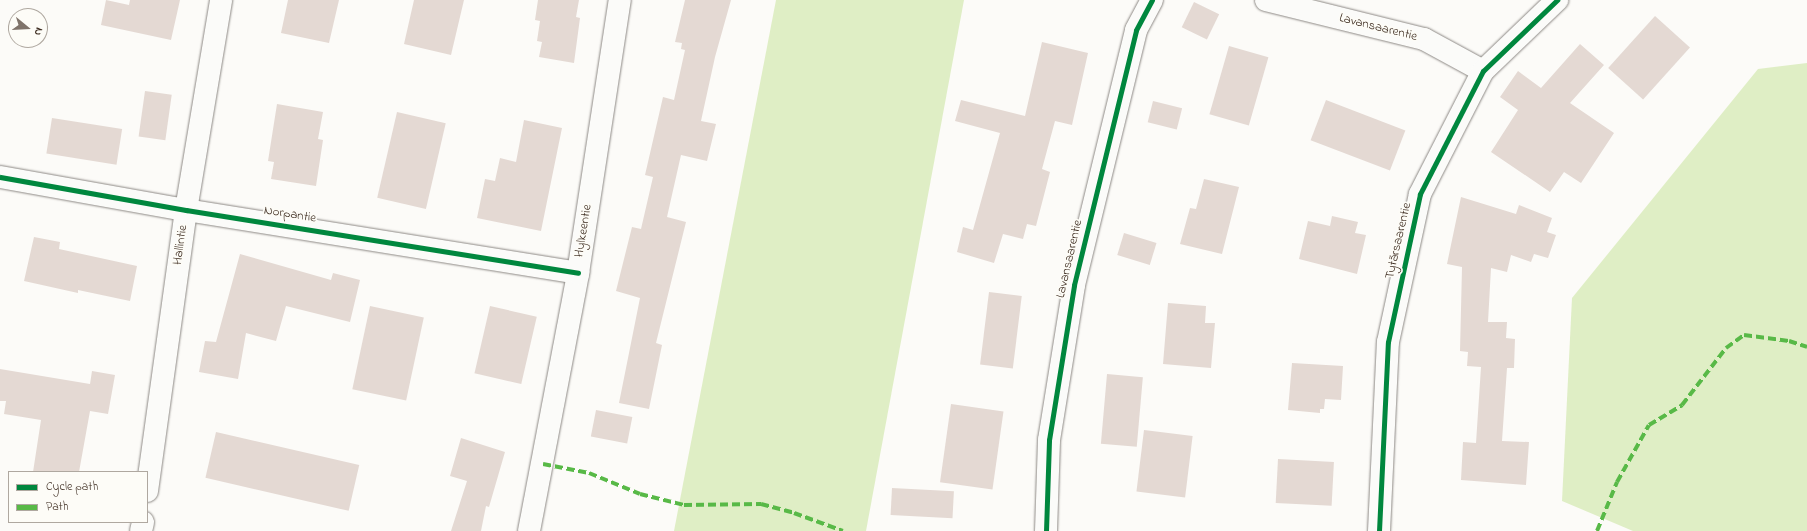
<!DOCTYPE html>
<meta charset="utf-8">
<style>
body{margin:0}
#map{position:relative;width:1807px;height:531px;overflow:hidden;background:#fcfbf8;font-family:"Indie Flower",sans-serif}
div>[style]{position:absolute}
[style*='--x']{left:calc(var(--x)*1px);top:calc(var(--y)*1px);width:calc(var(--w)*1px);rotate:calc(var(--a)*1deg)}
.green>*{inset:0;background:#dfeec5}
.building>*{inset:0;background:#e4d9d3;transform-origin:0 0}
.roads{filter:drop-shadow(0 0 1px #8d8985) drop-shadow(0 0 1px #8d8985)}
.minor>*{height:22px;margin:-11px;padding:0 11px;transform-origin:11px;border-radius:11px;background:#fbfbf9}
.quiet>*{height:4px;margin-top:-2px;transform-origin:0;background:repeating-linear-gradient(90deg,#58b947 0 8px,transparent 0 12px)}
.cycleway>*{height:5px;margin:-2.5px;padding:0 2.5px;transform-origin:2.5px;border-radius:2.5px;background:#00873e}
span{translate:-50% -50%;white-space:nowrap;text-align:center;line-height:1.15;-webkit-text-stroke:3.5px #fdfcf7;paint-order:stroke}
.street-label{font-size:13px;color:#3b2a1e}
.legend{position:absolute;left:8px;top:471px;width:140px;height:52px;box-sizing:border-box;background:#fdfcf7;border:1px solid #afa8a0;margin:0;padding:5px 7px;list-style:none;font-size:12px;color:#3b2a1e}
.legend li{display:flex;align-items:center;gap:8px;height:20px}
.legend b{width:20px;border:1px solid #afa8a0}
.north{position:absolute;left:8px;top:8px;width:40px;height:40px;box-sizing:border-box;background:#fdfcf7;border:1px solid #afa8a0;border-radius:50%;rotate:108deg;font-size:11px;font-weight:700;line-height:16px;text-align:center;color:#3b2a1e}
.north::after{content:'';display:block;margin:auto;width:14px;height:18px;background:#7f736a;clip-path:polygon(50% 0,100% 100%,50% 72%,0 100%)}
</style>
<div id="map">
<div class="green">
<i style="clip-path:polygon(776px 0,964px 0,866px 531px,674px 531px)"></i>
<i style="clip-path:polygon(1807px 63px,1807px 531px,1633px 531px,1562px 501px,1572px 298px,1758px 69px)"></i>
</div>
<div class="building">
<i style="clip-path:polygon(106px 0,129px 5px,130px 0,180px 0,171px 40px,101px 25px)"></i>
<i style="clip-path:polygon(288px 0,339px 0,329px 43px,281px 33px)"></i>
<i style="clip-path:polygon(414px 0,464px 0,451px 55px,404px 44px)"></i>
<i style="clip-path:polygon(538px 0,579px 0,576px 17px,580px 18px,574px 63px,539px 57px,542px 42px,537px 41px,540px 21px,535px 20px)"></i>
<i style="clip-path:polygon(685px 0,731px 0,715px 57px,701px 121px,716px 124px,707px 161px,681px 155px,667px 217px,686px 222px,656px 343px,662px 345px,649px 409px,619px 403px,640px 298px,616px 291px,632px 227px,641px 229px,653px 177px,645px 175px,663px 97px,674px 100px,685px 50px,681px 49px,682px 43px,675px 42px)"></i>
<i style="left:1194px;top:2px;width:28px;height:28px;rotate:26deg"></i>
<i style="left:1655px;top:16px;width:47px;height:70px;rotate:42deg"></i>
<i style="clip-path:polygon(1042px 42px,1088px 53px,1072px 125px,1055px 121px,1042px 169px,1050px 172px,1036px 226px,1027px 224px,1023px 239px,1003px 234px,994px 263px,957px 252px,963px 227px,973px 230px,1000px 133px,955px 121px,961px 100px,1025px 116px)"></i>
<i style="clip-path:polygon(1580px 44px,1604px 65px,1570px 103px,1614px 133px,1581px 183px,1564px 172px,1550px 192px,1491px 152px,1518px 110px,1500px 97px,1518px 71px,1541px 88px)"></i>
<i style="left:1229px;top:46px;width:41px;height:71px;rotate:16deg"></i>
<i style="left:145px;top:91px;width:27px;height:46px;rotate:8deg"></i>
<i style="left:1326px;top:100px;width:85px;height:43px;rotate:21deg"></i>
<i style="left:1153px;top:101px;width:30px;height:22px;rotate:14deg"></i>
<i style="clip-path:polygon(277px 104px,323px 112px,318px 139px,323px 140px,316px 186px,271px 179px,274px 162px,268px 161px)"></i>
<i style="left:397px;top:112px;width:50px;height:88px;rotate:13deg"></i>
<i style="left:52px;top:118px;width:71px;height:36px;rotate:9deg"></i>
<i style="clip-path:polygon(524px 120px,562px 128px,541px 231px,477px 218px,485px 179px,495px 181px,500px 158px,516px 162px)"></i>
<i style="clip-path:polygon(1204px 179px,1239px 187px,1222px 254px,1180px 244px,1190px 208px,1196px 209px)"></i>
<i style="clip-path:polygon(1461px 197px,1516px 214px,1519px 205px,1552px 218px,1547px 232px,1556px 235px,1548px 258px,1534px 254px,1531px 262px,1511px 255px,1507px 272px,1491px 268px,1488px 322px,1507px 322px,1506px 338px,1515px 339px,1514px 368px,1507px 368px,1502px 441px,1529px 442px,1526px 485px,1461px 480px,1463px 442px,1476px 443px,1481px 367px,1467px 366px,1468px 352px,1460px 351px,1462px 267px,1447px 264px)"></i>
<i style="clip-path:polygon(1332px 216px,1358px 222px,1355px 233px,1366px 235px,1357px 274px,1299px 259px,1308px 221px,1330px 226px)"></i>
<i style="left:1124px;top:233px;width:34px;height:23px;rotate:17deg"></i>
<i style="clip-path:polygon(34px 237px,60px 242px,59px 249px,137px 266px,130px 301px,78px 290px,78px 293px,24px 281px)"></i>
<i style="clip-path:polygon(240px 254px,331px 280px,333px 273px,360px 280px,350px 322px,286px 306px,276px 341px,246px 333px,238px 379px,199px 372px,205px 341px,216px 342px)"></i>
<i style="left:989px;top:292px;width:33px;height:73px;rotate:7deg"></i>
<i style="clip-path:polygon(1168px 303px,1206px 306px,1205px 323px,1215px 323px,1211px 368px,1163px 364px)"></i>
<i style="left:370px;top:306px;width:55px;height:85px;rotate:12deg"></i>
<i style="left:490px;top:306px;width:48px;height:69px;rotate:13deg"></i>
<i style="clip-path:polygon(1292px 363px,1343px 366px,1341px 400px,1325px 399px,1324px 409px,1320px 409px,1320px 413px,1288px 410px)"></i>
<i style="clip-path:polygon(0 369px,90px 384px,92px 371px,115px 375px,108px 414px,90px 411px,79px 472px,33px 472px,41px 420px,4px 414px,6px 401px,0 401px)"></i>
<i style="left:1107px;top:374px;width:36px;height:70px;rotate:5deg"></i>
<i style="left:951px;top:404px;width:53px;height:79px;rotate:8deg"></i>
<i style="left:596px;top:410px;width:37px;height:27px;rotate:11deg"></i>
<i style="left:1144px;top:430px;width:49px;height:62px;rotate:7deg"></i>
<i style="left:216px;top:432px;width:147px;height:47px;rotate:13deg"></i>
<i style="clip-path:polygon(461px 438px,505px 452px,489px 507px,486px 506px,481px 531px,451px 531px,467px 481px,450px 476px)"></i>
<i style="left:1278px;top:459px;width:56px;height:44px;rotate:3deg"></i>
<i style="left:892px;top:488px;width:62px;height:27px;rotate:3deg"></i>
</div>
<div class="roads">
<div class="minor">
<i style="--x:1266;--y:0;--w:163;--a:13.9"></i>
<i style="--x:1424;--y:39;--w:67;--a:28.5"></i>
<i style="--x:0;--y:177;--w:189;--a:10.1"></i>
<i style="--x:186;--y:210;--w:397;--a:9.1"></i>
<i style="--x:147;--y:491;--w:284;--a:-82.1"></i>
<i style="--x:186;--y:210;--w:213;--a:-80.5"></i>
<i style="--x:141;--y:531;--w:9;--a:-77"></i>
<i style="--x:529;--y:531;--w:263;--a:-79.2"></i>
<i style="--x:578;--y:273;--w:276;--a:-81.3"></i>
<i style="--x:1046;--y:531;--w:91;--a:-88.1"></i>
<i style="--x:1049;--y:440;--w:157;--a:-80.8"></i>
<i style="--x:1074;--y:285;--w:262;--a:-76.3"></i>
<i style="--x:1136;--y:30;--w:34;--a:-62"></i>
<i style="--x:1379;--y:531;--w:189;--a:-87.3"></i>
<i style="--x:1388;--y:342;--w:151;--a:-77.8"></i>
<i style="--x:1420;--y:194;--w:138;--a:-62.9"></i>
<i style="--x:1483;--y:71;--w:103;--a:-43.8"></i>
</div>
</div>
<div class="quiet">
<i style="--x:543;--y:464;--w:47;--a:11.1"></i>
<i style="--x:589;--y:473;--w:55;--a:22.4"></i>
<i style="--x:640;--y:494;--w:45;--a:14"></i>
<i style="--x:684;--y:505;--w:77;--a:-0.7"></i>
<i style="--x:761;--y:504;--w:34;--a:15"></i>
<i style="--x:794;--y:513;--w:52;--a:20.2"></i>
<i style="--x:1597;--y:531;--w:53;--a:-67.8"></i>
<i style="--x:1617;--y:482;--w:65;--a:-60.7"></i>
<i style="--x:1649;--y:425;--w:39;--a:-31"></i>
<i style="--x:1682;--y:405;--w:72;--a:-52.3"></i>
<i style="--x:1726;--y:348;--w:22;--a:-36"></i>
<i style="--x:1744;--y:335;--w:45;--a:7.6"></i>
<i style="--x:1789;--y:341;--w:19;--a:18"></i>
</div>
<div class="cycleway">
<i style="--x:0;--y:177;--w:189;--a:10.1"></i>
<i style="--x:186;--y:210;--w:397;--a:9.1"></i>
<i style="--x:1046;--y:531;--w:91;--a:-88.1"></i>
<i style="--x:1049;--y:440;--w:157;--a:-80.8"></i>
<i style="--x:1074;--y:285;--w:262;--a:-76.3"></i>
<i style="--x:1136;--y:30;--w:34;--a:-62"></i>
<i style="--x:1379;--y:531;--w:189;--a:-87.3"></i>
<i style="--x:1388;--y:342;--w:151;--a:-77.8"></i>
<i style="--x:1420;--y:194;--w:138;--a:-62.9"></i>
<i style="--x:1483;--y:71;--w:103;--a:-43.8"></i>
</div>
<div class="street-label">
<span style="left:1378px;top:28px;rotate:14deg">Lavansaarentie</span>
<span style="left:290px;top:215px;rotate:9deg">Norpantie</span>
<span style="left:584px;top:231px;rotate:-81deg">Hylkeentie</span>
<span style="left:1399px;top:241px;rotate:-77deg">Tytärsaarentie</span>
<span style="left:181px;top:245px;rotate:-82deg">Hallintie</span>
<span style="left:1070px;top:259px;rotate:-77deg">Lavansaarentie</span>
</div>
<ul class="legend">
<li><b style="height:5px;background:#00873e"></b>Cycle path</li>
<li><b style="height:5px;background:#58b947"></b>Path</li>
</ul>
<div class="north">N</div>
</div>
